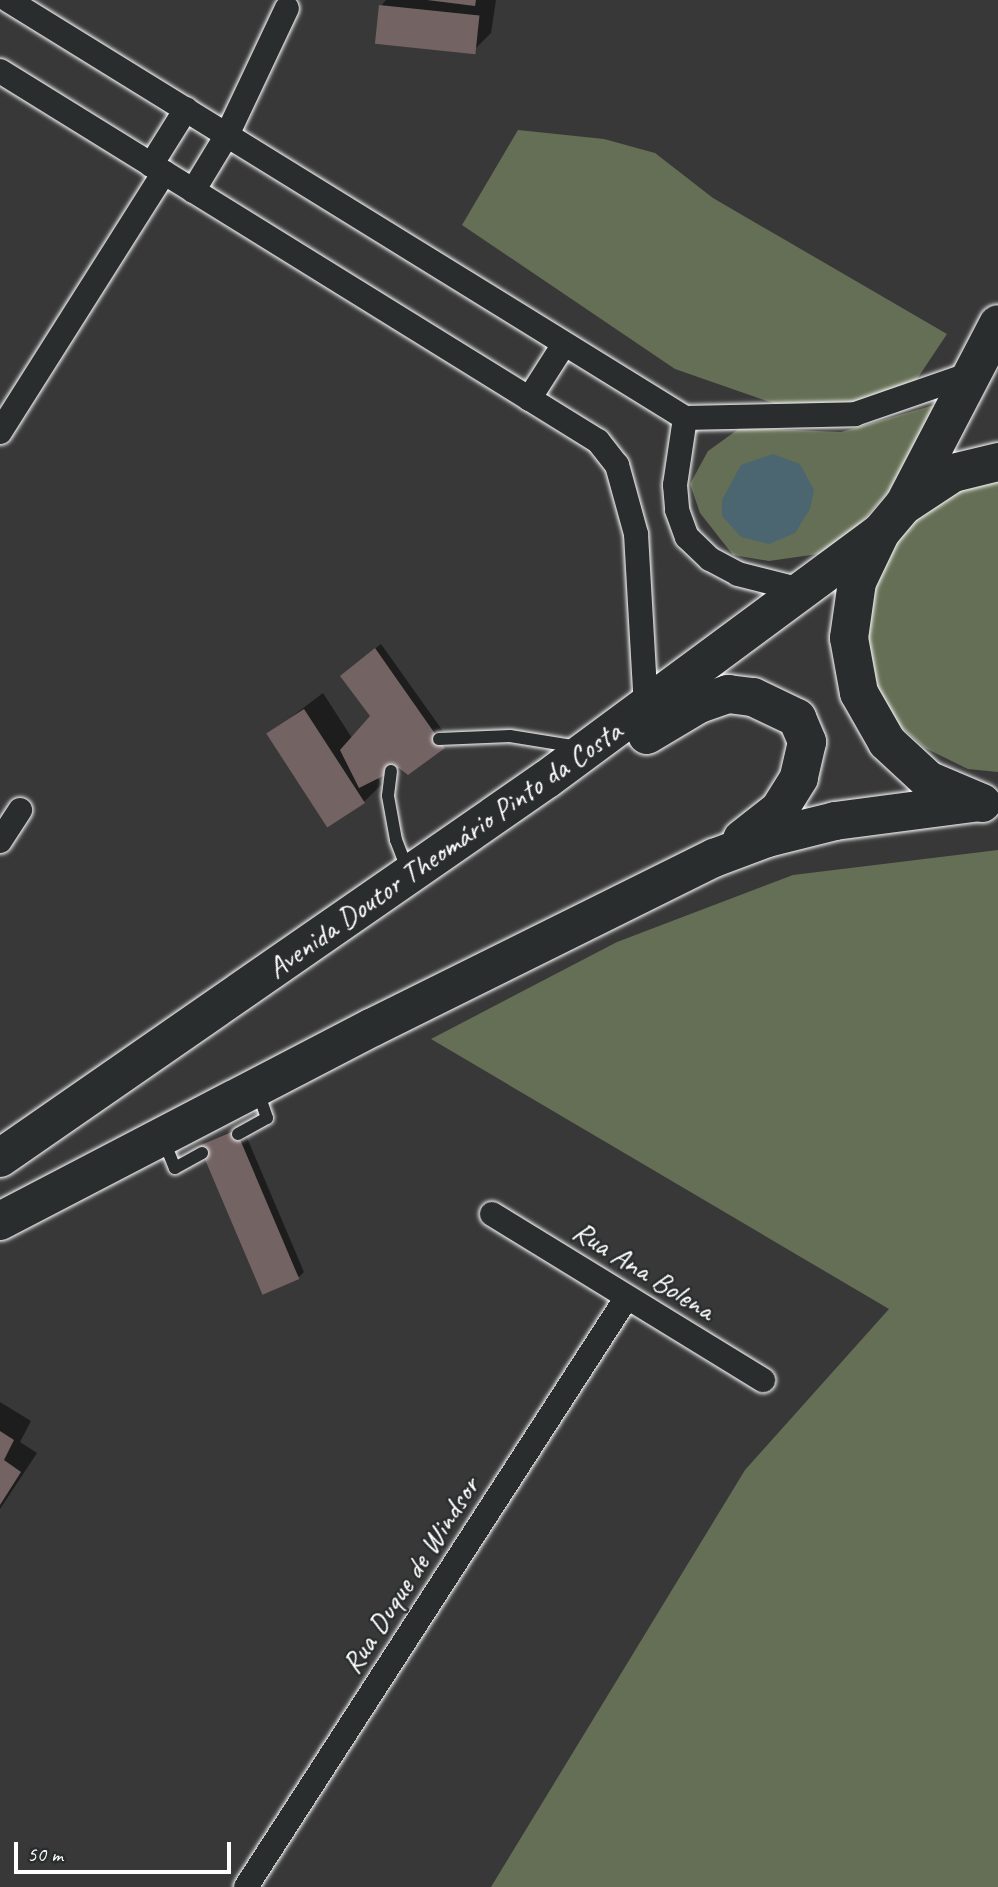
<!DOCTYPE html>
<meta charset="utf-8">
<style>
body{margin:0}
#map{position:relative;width:998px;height:1887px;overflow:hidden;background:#393839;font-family:Caveat,sans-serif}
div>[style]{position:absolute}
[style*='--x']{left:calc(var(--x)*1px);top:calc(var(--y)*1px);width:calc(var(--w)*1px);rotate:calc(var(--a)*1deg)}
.green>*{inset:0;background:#656f55}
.water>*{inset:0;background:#4b6670}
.shadow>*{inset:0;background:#0007}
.building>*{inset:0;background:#736463;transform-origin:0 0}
.roads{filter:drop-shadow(0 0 2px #fff) drop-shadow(0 0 2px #fff)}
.service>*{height:12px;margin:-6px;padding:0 6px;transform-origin:6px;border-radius:6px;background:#2a2d2e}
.minor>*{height:24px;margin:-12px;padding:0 12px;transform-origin:12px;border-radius:12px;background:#2a2d2e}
.primary>*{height:38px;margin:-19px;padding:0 19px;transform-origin:19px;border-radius:19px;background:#2a2d2e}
span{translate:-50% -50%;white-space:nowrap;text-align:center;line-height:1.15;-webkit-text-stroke:5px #2a2d2e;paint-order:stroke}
.street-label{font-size:30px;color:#fff}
.scale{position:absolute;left:14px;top:1842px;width:217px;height:32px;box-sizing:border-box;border:4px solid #fff;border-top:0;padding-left:9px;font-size:21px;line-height:24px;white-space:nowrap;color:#fff;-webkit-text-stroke:5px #2a2d2e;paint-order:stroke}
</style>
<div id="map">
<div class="green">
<i style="clip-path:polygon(518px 130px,604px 139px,655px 153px,713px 198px,947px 334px,911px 388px,851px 409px,787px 408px,675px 369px,462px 225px)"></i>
<i style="clip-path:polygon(941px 403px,891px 489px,858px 526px,825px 553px,769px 561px,733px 555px,700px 513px,690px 484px,708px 451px,740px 428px,841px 432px)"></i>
<i style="clip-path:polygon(998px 473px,998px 772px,968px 769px,925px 748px,890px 717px,868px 675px,864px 581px,925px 497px)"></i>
<i style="clip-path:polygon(998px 850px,998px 1887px,491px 1887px,745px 1470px,889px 1309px,431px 1039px,617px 942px,793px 875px)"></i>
</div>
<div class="water">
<i style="clip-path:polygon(773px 454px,800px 464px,814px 490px,810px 509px,795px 533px,769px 544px,741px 537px,722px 516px,722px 500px,741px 465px)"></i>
</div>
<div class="shadow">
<i style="clip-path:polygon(386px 0,496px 0,491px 33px,473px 51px,381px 6px)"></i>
<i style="clip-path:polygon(381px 644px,450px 741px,408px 773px,399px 766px,377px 777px,382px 784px,364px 802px,328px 825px,269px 734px,323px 693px,352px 738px,373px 716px,348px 670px)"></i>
<i style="clip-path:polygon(242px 1126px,304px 1272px,299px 1277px,201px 1146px)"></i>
<i style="clip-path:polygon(0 1402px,31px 1421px,20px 1442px,37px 1453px,0 1509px)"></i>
</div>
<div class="building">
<i style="clip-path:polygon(427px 0,476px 0,475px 6px)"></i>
<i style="left:379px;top:5px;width:101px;height:39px;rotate:6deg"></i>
<i style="clip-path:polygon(375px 648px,445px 748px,408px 775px,399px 768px,359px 788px,340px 750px,370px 716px,340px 676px)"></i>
<i style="left:304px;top:709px;width:112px;height:45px;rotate:57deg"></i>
<i style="left:236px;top:1130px;width:162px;height:40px;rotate:67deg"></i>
<i style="clip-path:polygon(0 1431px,14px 1440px,4px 1460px,21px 1472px,0 1505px)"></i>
</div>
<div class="roads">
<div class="service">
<i style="--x:439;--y:739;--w:71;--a:-2.4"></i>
<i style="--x:510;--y:736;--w:69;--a:9.2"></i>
<i style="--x:391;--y:771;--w:25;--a:97"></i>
<i style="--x:388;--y:796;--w:45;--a:79.7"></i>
<i style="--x:396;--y:840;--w:31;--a:69"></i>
<i style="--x:238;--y:1134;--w:33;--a:-29"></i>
<i style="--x:267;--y:1118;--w:28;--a:-109"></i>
<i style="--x:164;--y:1141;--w:29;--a:68"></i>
<i style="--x:175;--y:1168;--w:31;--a:-29"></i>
</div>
<div class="minor">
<i style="--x:8;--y:0;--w:796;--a:31.69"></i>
<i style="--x:685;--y:418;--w:170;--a:-1.3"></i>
<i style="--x:855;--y:414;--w:128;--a:-19.1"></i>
<i style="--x:0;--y:71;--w:703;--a:31.75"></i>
<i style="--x:598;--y:441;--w:31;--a:52"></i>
<i style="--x:617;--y:465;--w:72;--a:74.6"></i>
<i style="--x:636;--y:534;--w:174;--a:86.7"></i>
<i style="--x:151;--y:165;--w:66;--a:-58"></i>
<i style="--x:193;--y:191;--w:66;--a:-58.7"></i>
<i style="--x:227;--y:135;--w:140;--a:-64.7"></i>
<i style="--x:529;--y:399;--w:65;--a:-57.5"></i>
<i style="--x:685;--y:418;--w:68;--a:98.5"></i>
<i style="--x:675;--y:485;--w:25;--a:85"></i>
<i style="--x:677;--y:510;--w:29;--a:70"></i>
<i style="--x:687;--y:537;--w:32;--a:44"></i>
<i style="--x:710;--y:559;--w:32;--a:28"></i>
<i style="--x:738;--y:574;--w:69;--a:14.2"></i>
<i style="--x:0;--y:432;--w:307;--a:-57.7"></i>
<i style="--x:0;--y:841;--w:37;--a:-57"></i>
<i style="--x:492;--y:1214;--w:318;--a:31.5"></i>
<i style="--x:246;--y:1887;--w:702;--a:-57.15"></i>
</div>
<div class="primary">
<i style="--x:907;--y:499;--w:197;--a:-62.5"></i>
<i style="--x:647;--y:735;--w:61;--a:-30.8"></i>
<i style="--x:699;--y:704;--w:31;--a:-19"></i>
<i style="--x:728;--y:694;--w:25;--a:7"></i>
<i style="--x:753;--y:697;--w:49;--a:25.5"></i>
<i style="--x:797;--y:718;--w:26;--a:67"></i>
<i style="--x:807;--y:742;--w:37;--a:103"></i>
<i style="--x:799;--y:778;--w:38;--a:122"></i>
<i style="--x:779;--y:810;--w:47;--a:141.9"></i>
<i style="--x:982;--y:803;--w:59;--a:-156.9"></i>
<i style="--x:928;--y:780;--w:56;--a:-137.2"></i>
<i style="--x:887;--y:742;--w:56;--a:-119.7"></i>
<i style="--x:859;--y:693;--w:56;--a:-100.3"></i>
<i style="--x:849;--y:638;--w:57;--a:-81.9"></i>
<i style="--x:857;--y:582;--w:55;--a:-64.4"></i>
<i style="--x:881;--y:532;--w:34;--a:-50"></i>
<i style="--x:903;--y:506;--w:60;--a:-33.4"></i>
<i style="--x:953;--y:473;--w:46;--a:-13.7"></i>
<i style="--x:0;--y:1158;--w:665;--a:-34.72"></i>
<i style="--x:547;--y:779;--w:415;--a:-36.5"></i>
<i style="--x:0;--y:1221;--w:420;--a:-27.5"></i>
<i style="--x:373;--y:1027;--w:381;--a:-26.4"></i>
<i style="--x:714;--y:858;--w:57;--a:-20.7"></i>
<i style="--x:767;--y:838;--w:70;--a:-14"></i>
<i style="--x:835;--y:821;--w:145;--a:-7.5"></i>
</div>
</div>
<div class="street-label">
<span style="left:444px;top:849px;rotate:-35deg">Avenida Doutor Theomário Pinto da Costa</span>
<span style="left:644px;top:1270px;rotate:32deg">Rua Ana Bolena</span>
<span style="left:410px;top:1575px;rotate:-57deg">Rua Duque de Windsor</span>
</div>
<div class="scale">50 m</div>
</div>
